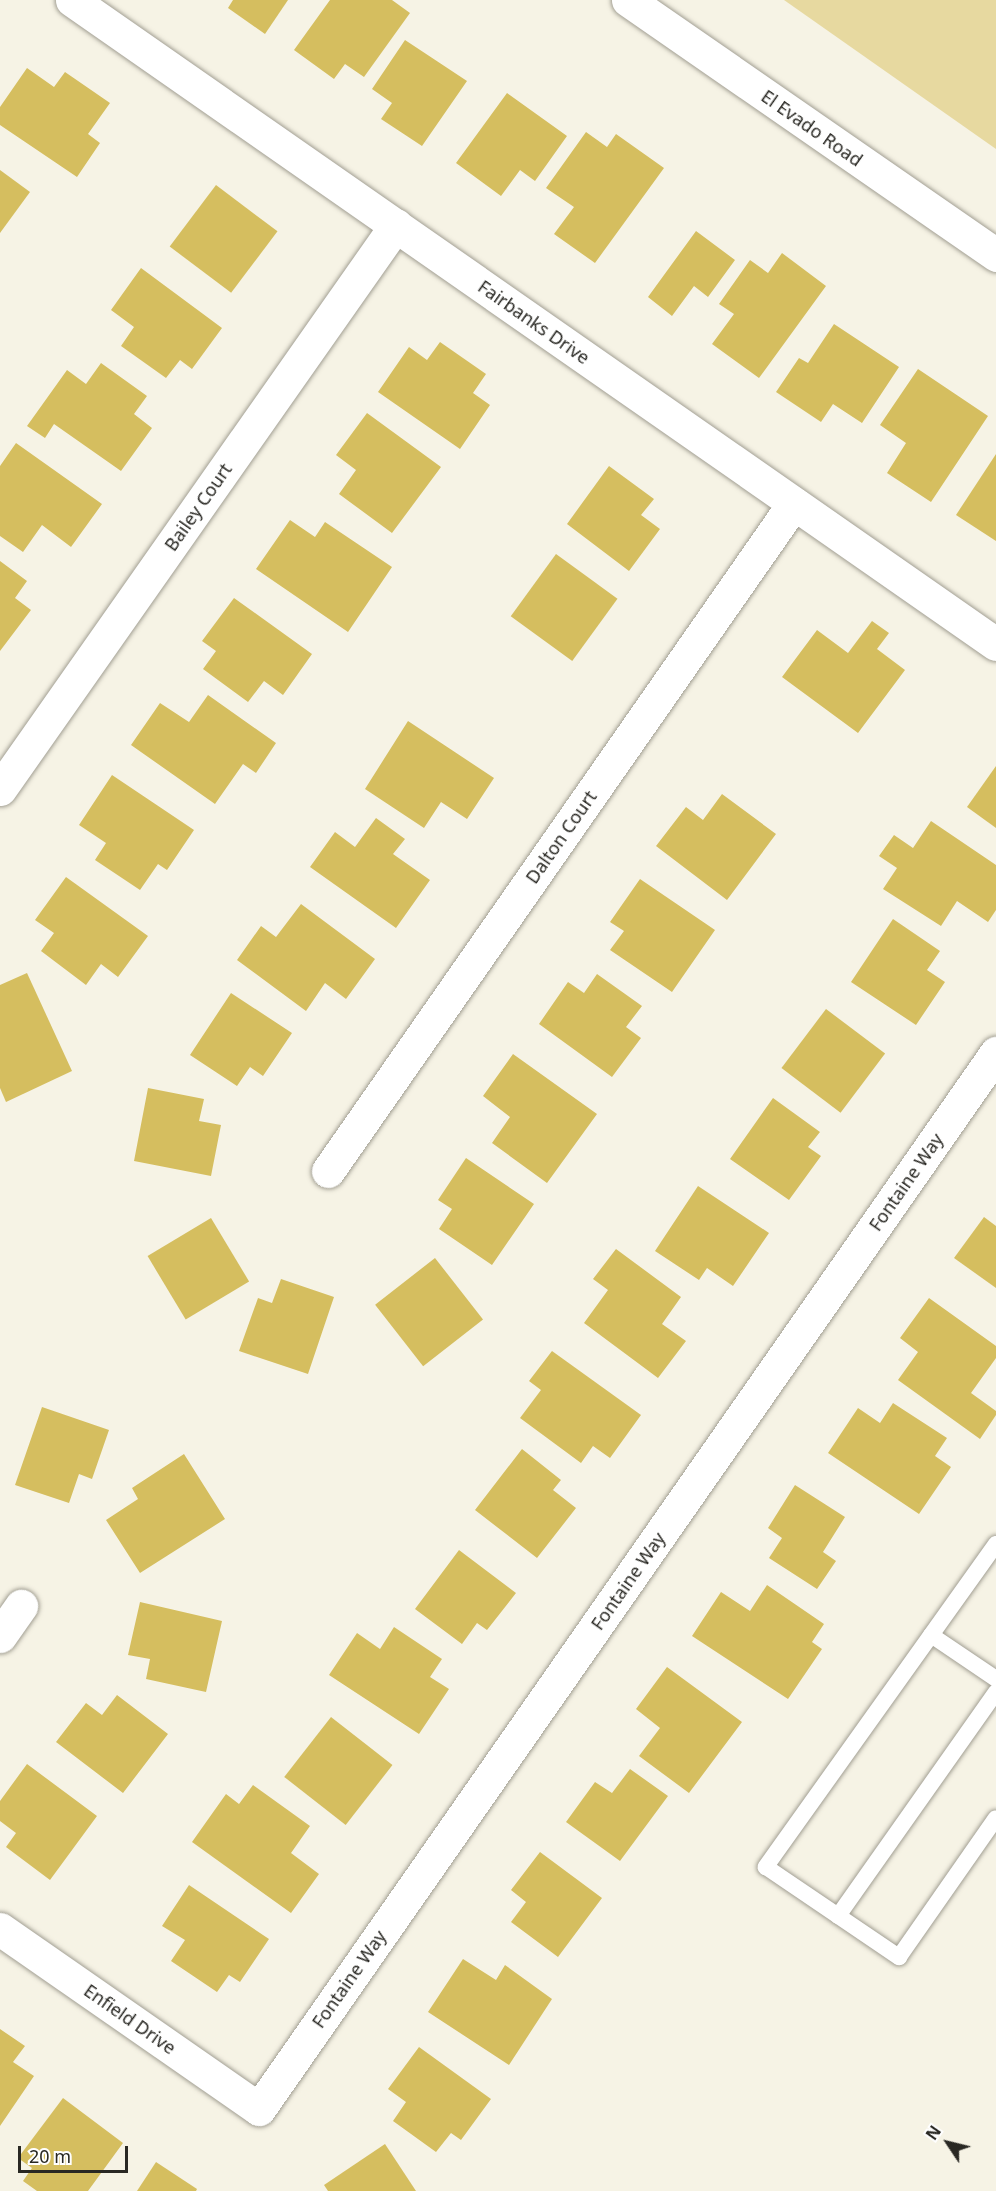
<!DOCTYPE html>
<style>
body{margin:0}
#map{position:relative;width:996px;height:2191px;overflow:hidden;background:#f6f3e5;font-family:"Noto Sans",sans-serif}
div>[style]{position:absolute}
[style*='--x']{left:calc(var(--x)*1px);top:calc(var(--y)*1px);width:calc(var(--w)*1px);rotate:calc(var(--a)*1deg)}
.green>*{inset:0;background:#e7d9a0}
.building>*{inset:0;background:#d5be5f;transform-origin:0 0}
.roads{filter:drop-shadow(0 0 2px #a29f93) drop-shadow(0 0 2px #a29f93)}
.service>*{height:16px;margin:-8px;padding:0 8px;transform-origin:8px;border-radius:8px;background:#fff}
.minor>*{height:33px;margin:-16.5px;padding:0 16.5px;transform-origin:16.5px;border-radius:16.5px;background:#fff}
.tertiary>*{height:33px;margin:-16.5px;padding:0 16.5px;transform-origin:16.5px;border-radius:16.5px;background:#fff}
span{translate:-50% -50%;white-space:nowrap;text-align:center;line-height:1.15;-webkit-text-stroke:5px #fff;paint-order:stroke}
.street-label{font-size:18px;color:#292823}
.north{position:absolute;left:918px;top:2113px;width:60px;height:60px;-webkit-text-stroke:4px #fff;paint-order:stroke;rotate:305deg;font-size:16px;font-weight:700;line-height:24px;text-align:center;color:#292823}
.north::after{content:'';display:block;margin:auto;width:21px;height:27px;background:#292823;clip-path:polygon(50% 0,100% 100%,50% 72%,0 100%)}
.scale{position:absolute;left:18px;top:2146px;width:110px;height:27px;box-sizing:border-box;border:3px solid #292823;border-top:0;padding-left:8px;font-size:18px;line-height:21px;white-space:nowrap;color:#292823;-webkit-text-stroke:4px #fff;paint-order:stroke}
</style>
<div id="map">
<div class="green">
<i style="clip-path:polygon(784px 0,996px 0,996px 149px)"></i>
</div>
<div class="building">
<i style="clip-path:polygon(233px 0,288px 0,265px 34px,228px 8px)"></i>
<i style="clip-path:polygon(330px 0,392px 0,410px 13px,364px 77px,345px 64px,334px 79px,294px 50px)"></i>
<i style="clip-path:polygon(405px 40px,467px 81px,422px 146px,381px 119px,392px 103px,372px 89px)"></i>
<i style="clip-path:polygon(27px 68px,54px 87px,65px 72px,110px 103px,88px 134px,100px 143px,77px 177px,0 125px,0 107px)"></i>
<i style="clip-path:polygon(507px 93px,567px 136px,535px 181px,520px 170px,501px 196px,456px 163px)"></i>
<i style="clip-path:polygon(586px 132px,607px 147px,616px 134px,664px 168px,595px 263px,554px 234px,574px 207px,546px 188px)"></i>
<i style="clip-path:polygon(0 170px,30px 192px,0 233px)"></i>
<i style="left:216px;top:185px;width:77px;height:77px;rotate:37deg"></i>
<i style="clip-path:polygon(696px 231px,735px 260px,708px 297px,694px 286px,672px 316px,648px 297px)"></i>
<i style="clip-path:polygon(782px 253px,826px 286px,759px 378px,712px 344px,734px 314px,719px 304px,750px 260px,768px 273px)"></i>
<i style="clip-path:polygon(141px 268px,222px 328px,192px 369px,180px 360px,166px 378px,121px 346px,134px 327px,111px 310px)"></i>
<i style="clip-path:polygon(834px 324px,899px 367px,862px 423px,833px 404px,821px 422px,776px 392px,799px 358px,808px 363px)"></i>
<i style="clip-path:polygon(440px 342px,486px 374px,473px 393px,490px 405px,460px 449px,378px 392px,409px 347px,427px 360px)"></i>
<i style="clip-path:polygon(101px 363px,147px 396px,134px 414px,152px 428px,121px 471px,54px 424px,45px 438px,27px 426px,67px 370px,86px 384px)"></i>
<i style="clip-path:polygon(918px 369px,988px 416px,931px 502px,887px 473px,906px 443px,880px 425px)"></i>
<i style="clip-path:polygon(367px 413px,441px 467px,392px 533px,339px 494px,356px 470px,336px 455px)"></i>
<i style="clip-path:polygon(16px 443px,102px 504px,71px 547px,42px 525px,23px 552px,0 536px,0 466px)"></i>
<i style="clip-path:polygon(996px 454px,996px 541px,956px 515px)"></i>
<i style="clip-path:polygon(609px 466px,654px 499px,641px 515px,660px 529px,629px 571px,567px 524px)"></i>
<i style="clip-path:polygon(290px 520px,315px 537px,325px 522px,392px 567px,348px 632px,256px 569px)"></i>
<i style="left:556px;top:554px;width:76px;height:77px;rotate:36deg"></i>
<i style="clip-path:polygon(0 561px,27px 581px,15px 598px,31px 610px,0 651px)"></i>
<i style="clip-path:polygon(234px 598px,312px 654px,283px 695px,264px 681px,248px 702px,203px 669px,216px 651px,202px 641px)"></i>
<i style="clip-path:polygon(872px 621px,889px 633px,877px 649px,905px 670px,858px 733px,782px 677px,817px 630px,848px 653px)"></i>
<i style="clip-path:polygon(208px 695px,276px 743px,256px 773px,243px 764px,215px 804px,131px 745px,160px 703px,189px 722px)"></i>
<i style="clip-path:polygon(408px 721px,494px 778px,467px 819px,441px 802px,424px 828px,365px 789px)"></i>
<i style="clip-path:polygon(996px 766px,996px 828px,967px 807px)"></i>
<i style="clip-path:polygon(112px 775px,194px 830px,167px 870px,158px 864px,140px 890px,95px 860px,106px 843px,79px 825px)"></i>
<i style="clip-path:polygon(722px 794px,776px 834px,727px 900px,656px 846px,686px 807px,703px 820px)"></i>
<i style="clip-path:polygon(376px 818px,405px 839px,393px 854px,430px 880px,396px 928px,310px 867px,335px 832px,355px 847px)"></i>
<i style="clip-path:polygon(931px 821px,996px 865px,996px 910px,988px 922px,957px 901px,941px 926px,883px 889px,897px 868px,879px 856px,894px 835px,913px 848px)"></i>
<i style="clip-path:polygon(66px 877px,148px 936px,118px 977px,101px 964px,86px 985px,41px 951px,54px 933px,35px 920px)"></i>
<i style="clip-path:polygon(640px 879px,715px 930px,672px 992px,610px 950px,624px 931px,610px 922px)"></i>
<i style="clip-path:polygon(301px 904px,375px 959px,346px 999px,325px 983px,306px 1011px,237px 960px,261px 926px,276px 937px)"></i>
<i style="clip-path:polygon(893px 919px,940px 951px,927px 970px,945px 982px,916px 1025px,851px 982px)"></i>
<i style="clip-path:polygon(27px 973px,72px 1071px,6px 1102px,0 1088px,0 985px)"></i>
<i style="clip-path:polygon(597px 974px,642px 1006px,626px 1027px,641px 1038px,612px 1077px,539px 1024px,568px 982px,584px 993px)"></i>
<i style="clip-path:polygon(231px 993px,292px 1033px,263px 1076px,250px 1067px,237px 1086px,190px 1055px)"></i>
<i style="left:826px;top:1009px;width:74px;height:74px;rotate:37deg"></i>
<i style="clip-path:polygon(513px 1054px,597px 1114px,547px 1183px,492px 1143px,510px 1117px,483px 1096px)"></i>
<i style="clip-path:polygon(148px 1088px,204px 1099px,199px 1121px,221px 1125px,211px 1176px,134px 1161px)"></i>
<i style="clip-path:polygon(773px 1098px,820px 1132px,808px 1147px,821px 1156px,789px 1200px,730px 1159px)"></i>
<i style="clip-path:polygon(466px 1158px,534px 1204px,492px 1265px,439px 1229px,452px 1209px,438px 1200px)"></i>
<i style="clip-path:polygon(698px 1186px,769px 1233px,733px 1286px,707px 1268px,699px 1280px,655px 1251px)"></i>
<i style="clip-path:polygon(984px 1217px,996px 1226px,996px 1288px,954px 1258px)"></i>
<i style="left:211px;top:1218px;width:74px;height:74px;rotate:59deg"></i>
<i style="clip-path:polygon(616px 1249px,681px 1297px,662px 1324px,686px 1341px,658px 1378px,584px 1323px,608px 1290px,593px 1279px)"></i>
<i style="left:435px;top:1258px;width:78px;height:76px;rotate:52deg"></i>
<i style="clip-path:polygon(281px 1279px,334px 1297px,308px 1374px,239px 1351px,258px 1298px,272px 1303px)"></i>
<i style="clip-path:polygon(929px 1298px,996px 1346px,996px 1358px,971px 1393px,996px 1411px,996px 1415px,980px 1439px,898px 1380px,918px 1352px,900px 1338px)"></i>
<i style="clip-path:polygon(552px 1351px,641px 1415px,610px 1458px,593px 1446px,581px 1463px,520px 1418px,541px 1390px,529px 1381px)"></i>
<i style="clip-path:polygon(893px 1403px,947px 1438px,935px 1456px,951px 1467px,919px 1514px,828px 1453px,858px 1408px,880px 1423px)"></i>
<i style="clip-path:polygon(42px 1407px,109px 1430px,92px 1479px,79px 1474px,69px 1503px,15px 1485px)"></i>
<i style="clip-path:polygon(522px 1449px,561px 1480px,553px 1490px,576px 1508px,537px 1558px,475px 1510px)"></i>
<i style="clip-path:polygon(184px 1454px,225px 1519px,140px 1573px,106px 1520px,138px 1499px,132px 1488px)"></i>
<i style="clip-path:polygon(795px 1485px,845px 1517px,823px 1552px,836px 1561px,817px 1589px,769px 1558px,782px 1538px,768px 1528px)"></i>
<i style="clip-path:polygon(459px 1550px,516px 1593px,487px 1630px,477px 1623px,462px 1644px,415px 1609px)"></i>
<i style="clip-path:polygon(767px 1585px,824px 1624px,812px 1642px,822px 1649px,788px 1699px,692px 1636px,721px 1592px,750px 1611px)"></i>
<i style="clip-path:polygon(140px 1602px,222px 1621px,206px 1692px,146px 1679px,150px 1659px,128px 1655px)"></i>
<i style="clip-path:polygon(394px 1627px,442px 1659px,430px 1677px,449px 1689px,419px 1734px,329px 1675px,357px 1633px,380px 1649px)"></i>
<i style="clip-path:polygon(667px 1667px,742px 1722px,689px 1793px,639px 1756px,660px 1728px,636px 1709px)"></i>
<i style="clip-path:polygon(117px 1695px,168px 1734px,123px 1793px,56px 1742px,86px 1703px,102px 1715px)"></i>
<i style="left:331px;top:1717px;width:78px;height:76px;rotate:38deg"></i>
<i style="clip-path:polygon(27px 1764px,97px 1816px,50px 1880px,6px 1847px,16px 1833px,0 1821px,0 1801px)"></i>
<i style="clip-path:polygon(630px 1769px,668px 1796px,620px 1861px,566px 1822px,595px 1782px,612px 1793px)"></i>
<i style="clip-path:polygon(253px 1785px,310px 1826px,291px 1853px,319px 1874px,291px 1913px,192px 1842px,226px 1794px,239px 1804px)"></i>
<i style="clip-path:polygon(540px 1852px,602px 1898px,558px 1957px,511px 1922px,526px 1902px,511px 1890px)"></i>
<i style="clip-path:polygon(189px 1885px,269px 1939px,240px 1982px,229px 1975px,217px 1992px,171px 1961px,185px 1940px,162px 1926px)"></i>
<i style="clip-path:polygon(463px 1959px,496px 1980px,505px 1965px,552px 1999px,509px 2065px,428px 2012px)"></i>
<i style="clip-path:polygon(0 2029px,25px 2046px,13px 2062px,34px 2076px,0 2126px)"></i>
<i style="clip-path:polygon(419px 2047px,491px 2099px,461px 2140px,451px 2133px,436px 2152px,393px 2121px,406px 2102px,388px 2089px)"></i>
<i style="clip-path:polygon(63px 2098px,123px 2143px,88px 2191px,37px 2191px,23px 2181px,32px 2168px,18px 2158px)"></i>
<i style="clip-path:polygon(385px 2144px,416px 2191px,328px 2191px,324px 2185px)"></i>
<i style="clip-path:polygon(156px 2162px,197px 2189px,196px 2191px,137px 2191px)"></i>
</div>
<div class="roads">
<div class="service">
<i style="--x:996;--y:1544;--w:397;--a:125.5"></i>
<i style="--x:766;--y:1867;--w:161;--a:34.1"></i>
<i style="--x:899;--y:1957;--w:169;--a:-55.1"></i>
<i style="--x:931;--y:1635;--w:78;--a:34.1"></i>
<i style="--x:838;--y:1916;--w:274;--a:-54.8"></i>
</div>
<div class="minor">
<i style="--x:72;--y:0;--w:1126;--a:34.88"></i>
<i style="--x:0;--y:789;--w:689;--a:-54.93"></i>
<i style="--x:328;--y:1171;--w:814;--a:-55.1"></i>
<i style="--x:0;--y:1636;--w:37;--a:-55"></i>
<i style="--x:0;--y:1929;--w:315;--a:34.8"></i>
<i style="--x:259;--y:2109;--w:1288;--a:-55.09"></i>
</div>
<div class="tertiary">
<i style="--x:628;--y:0;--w:448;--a:34.7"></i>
</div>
</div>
<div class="street-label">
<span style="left:812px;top:128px;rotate:35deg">El Evado Road</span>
<span style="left:534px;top:322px;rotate:35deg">Fairbanks Drive</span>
<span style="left:198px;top:507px;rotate:-55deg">Bailey Court</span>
<span style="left:561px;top:837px;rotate:-55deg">Dalton Court</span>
<span style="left:906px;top:1182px;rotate:-55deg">Fontaine Way</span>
<span style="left:628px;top:1581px;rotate:-55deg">Fontaine Way</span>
<span style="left:349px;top:1979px;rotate:-55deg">Fontaine Way</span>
<span style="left:130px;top:2019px;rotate:35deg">Enfield Drive</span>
</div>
<div class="north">N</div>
<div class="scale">20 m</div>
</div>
